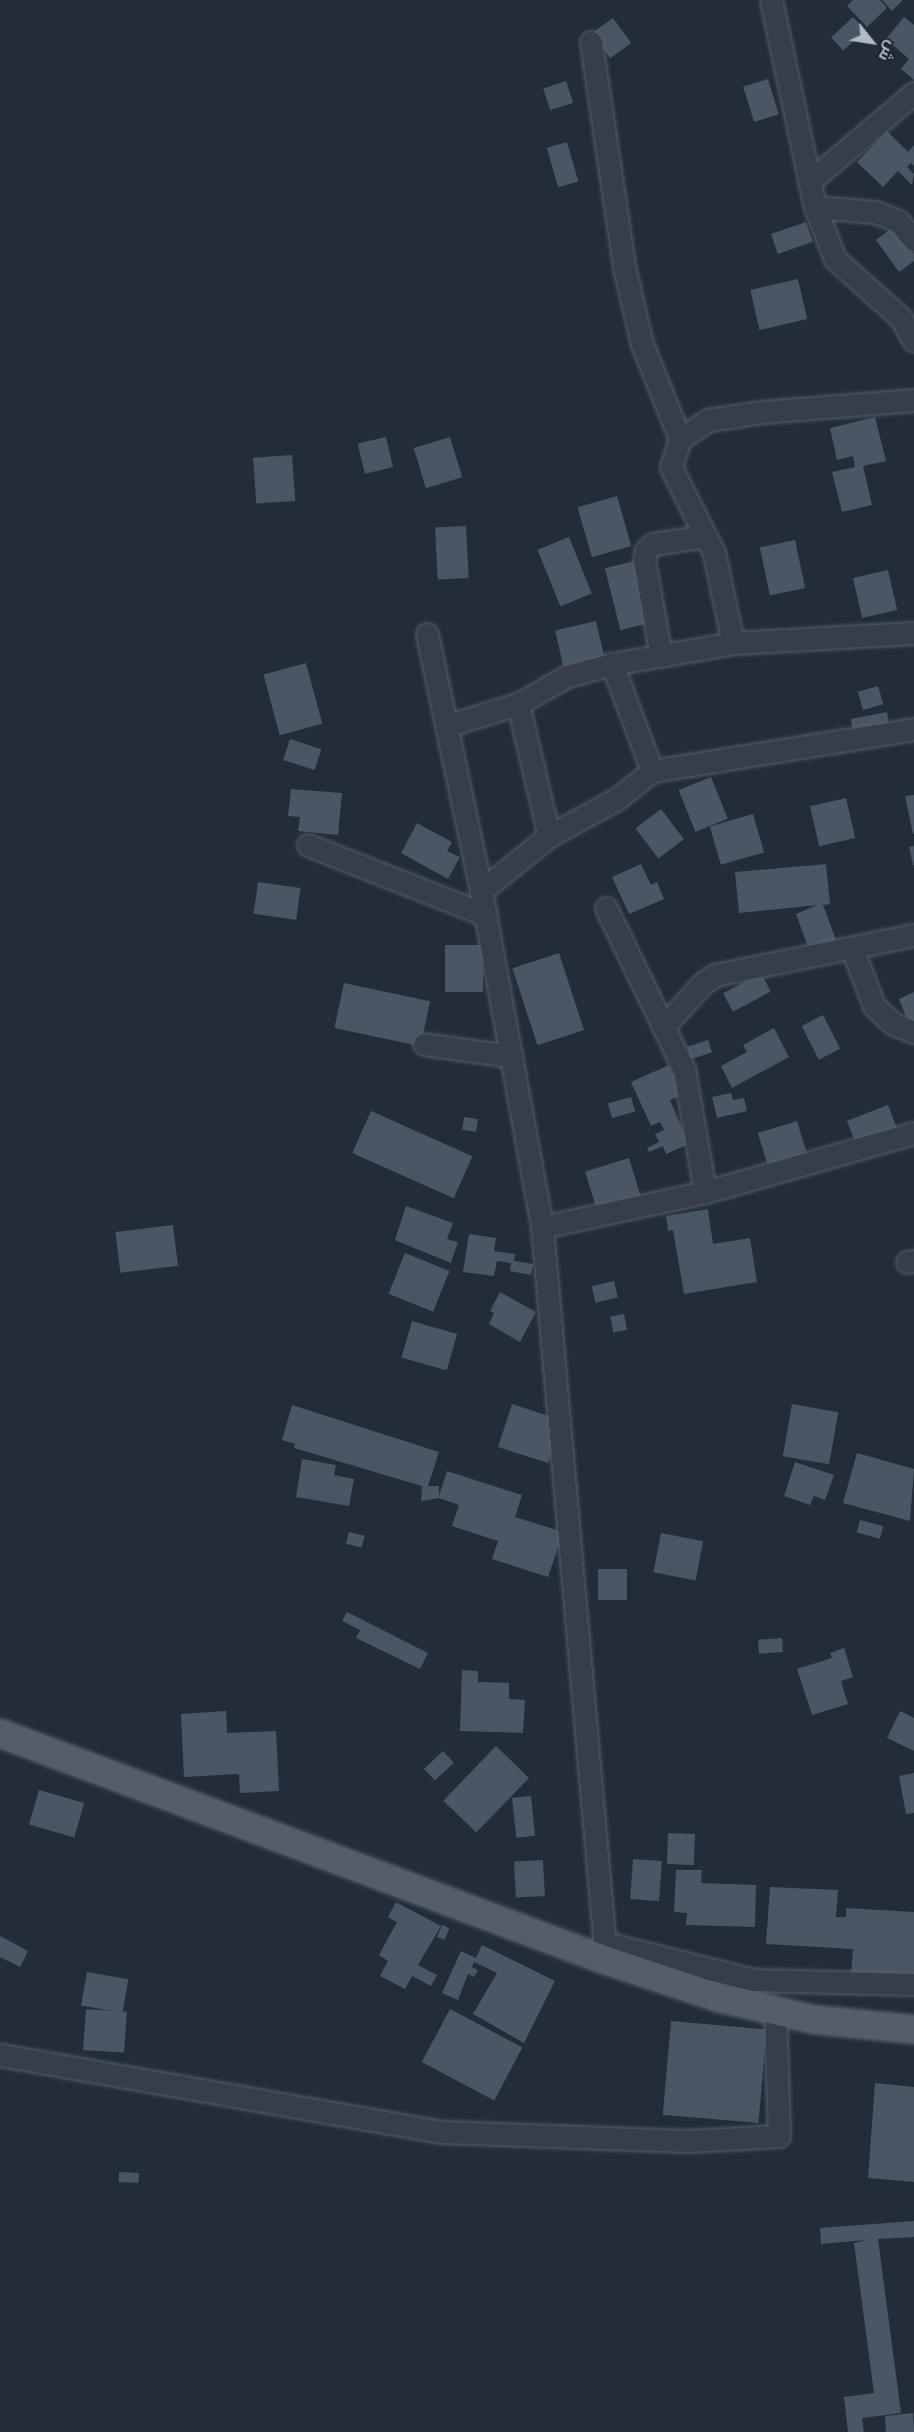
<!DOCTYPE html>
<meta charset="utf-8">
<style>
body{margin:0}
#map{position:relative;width:914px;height:2432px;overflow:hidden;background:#232c39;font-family:Arial,Cairo,sans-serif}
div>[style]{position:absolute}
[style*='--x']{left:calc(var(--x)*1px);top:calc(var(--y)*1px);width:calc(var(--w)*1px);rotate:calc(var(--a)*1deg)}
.building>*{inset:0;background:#4b5665;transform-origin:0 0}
.roads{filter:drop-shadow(0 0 2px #545c67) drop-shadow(0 0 2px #545c67)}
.minor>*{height:21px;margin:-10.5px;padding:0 10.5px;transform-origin:10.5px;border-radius:10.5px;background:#363e49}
.major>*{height:27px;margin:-13.5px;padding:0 13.5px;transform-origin:13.5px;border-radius:13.5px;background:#545d6a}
span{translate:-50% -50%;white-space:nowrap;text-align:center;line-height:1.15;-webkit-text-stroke:6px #1c232e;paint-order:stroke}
.north{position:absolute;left:842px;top:12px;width:60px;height:60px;-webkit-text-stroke:4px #1c232e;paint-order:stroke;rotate:120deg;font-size:16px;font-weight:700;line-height:24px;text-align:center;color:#b1b9c5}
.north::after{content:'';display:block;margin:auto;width:21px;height:27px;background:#b1b9c5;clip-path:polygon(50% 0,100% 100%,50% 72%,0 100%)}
</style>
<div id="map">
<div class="building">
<i style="clip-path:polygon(853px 0,880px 0,887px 8px,867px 27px,847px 6px)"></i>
<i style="clip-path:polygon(882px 0,903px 0,892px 11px)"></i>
<i style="left:853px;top:17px;width:18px;height:30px;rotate:47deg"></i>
<i style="clip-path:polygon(904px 17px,914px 25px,914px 80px,901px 69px,909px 59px,886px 39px)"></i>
<i style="left:613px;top:18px;width:31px;height:26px;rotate:54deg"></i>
<i style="left:768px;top:79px;width:37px;height:26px;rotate:73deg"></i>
<i style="left:566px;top:81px;width:23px;height:24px;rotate:72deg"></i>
<i style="clip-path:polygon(887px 131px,908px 152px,914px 145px,914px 166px,911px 163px,907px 167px,914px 174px,912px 185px,898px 171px,883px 187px,857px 162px)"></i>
<i style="left:567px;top:142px;width:41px;height:21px;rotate:74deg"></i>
<i style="left:806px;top:222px;width:21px;height:37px;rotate:71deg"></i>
<i style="clip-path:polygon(893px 227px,914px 254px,914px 261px,899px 272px,876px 240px)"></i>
<i style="left:798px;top:279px;width:41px;height:49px;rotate:77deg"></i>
<i style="clip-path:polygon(875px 417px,886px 461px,863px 466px,872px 505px,842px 512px,832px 472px,855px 467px,853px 456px,837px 460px,830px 428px)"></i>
<i style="left:386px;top:437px;width:31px;height:29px;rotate:77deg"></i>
<i style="left:450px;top:437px;width:42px;height:38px;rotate:73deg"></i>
<i style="left:292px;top:455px;width:46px;height:39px;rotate:86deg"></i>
<i style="left:617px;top:496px;width:52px;height:41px;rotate:74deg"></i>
<i style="left:466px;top:526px;width:52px;height:31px;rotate:87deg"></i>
<i style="left:569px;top:537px;width:61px;height:34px;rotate:68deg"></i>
<i style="left:795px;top:540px;width:49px;height:36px;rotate:78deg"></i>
<i style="left:634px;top:561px;width:64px;height:30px;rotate:76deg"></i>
<i style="left:888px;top:570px;width:41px;height:36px;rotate:77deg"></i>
<i style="left:596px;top:621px;width:40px;height:42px;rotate:77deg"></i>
<i style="left:306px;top:663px;width:63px;height:44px;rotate:75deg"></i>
<i style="left:878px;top:686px;width:19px;height:21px;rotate:74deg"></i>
<i style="left:887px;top:712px;width:25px;height:37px;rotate:79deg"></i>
<i style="left:290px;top:739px;width:33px;height:22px;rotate:18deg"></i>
<i style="left:711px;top:777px;width:45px;height:35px;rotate:68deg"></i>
<i style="clip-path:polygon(291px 789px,342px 793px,338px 835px,298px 831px,300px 817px,288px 816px)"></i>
<i style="clip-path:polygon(914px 795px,914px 834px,913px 834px,905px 796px)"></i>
<i style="left:846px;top:798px;width:41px;height:37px;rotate:77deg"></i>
<i style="left:661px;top:809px;width:38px;height:32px;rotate:53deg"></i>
<i style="left:753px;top:814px;width:40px;height:45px;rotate:74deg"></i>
<i style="clip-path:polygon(417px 823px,452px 842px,447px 851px,460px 857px,448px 879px,401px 853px)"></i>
<i style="clip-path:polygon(914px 846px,914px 865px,913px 865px,909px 847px)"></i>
<i style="clip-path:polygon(641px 864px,651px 885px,657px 882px,664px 899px,629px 914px,612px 877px)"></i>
<i style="clip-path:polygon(826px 864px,830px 904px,823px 905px,839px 948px,812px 958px,796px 914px,817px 905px,739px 913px,735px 872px)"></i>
<i style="left:258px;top:882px;width:43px;height:32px;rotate:8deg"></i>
<i style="left:445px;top:945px;width:38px;height:47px"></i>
<i style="left:559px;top:953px;width:81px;height:49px;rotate:72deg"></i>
<i style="left:761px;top:973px;width:21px;height:43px;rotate:62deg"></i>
<i style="left:344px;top:983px;width:88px;height:46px;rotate:12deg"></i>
<i style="clip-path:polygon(914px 992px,914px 1037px,899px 999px)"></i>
<i style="left:823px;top:1015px;width:38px;height:24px;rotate:63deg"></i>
<i style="clip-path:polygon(774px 1028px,789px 1057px,732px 1088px,721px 1066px,747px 1052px,743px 1045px)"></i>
<i style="left:708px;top:1040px;width:13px;height:22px;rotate:72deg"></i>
<i style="clip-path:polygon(669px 1065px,682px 1095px,670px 1100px,689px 1144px,666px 1154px,663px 1146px,649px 1152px,647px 1148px,659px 1142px,655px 1134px,664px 1130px,660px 1122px,651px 1126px,631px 1082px)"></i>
<i style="clip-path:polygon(731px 1093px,733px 1100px,744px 1098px,747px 1111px,717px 1118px,712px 1097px)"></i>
<i style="left:631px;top:1097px;width:15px;height:24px;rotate:74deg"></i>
<i style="left:888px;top:1105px;width:36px;height:44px;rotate:69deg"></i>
<i style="left:371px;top:1111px;width:111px;height:46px;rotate:24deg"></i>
<i style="left:464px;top:1117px;width:14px;height:13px;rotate:8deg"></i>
<i style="left:797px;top:1121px;width:39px;height:41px;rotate:73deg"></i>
<i style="left:629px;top:1158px;width:47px;height:46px;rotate:73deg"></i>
<i style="clip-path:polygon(406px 1206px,453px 1223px,447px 1239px,458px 1242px,451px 1263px,395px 1240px)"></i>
<i style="clip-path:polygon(708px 1209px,713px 1244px,750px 1238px,757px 1282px,684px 1294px,673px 1230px,668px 1231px,666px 1216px)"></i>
<i style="left:173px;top:1225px;width:41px;height:58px;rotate:83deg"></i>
<i style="clip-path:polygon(469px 1234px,496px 1238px,494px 1251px,515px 1254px,514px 1261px,533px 1264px,531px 1275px,510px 1271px,511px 1263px,497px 1261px,494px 1276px,463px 1272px)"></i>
<i style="left:405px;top:1253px;width:48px;height:44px;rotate:22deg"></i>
<i style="left:614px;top:1281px;width:17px;height:23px;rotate:77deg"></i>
<i style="clip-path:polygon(500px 1292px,536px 1312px,520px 1342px,489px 1324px,494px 1313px,490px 1311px)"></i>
<i style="left:624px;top:1314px;width:16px;height:14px;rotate:79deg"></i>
<i style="left:412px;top:1321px;width:47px;height:38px;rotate:16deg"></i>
<i style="clip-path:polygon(512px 1404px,552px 1417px,548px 1429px,558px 1432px,548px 1463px,498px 1447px)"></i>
<i style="left:792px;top:1404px;width:47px;height:53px;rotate:10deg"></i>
<i style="clip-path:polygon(292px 1405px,439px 1452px,428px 1486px,439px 1486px,439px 1496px,447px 1471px,522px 1495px,515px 1517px,563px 1532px,548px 1577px,492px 1559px,498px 1541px,452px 1526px,459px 1505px,439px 1498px,421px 1501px,422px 1486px,294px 1448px,295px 1444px,282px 1440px)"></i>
<i style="clip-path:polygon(857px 1453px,914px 1469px,910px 1521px,843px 1503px)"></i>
<i style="clip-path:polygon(302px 1459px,336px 1465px,334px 1475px,354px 1479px,349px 1506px,296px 1497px)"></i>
<i style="clip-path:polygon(795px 1462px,834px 1475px,825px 1500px,814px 1496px,810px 1505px,784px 1496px)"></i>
<i style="left:860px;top:1520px;width:24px;height:13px;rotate:15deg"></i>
<i style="left:349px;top:1532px;width:16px;height:12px;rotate:14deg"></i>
<i style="left:661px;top:1533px;width:43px;height:40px;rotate:11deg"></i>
<i style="left:598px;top:1569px;width:29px;height:31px"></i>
<i style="clip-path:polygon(347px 1612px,428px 1653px,420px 1669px,356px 1638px,360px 1630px,342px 1621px)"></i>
<i style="left:782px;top:1638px;width:14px;height:24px;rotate:86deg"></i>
<i style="clip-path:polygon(844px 1648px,853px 1677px,841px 1681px,848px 1704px,812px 1715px,797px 1669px,832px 1658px,830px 1653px)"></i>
<i style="clip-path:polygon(462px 1670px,478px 1671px,478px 1682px,509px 1683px,509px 1699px,525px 1700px,523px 1733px,460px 1731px)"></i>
<i style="clip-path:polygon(226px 1711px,227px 1733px,276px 1731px,279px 1791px,240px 1793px,239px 1774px,184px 1777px,181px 1714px)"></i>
<i style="clip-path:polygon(900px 1711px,914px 1718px,914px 1751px,887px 1738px)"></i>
<i style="left:496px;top:1746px;width:46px;height:76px;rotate:44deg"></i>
<i style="left:443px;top:1751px;width:16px;height:26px;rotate:47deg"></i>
<i style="clip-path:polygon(914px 1773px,914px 1813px,906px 1814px,899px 1776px)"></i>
<i style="left:39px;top:1790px;width:47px;height:36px;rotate:16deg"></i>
<i style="left:531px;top:1796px;width:40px;height:19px;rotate:84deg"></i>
<i style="left:668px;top:1833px;width:27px;height:31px;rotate:2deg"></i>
<i style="left:633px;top:1859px;width:29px;height:40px;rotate:4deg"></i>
<i style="left:543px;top:1860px;width:36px;height:29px;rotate:87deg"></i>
<i style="clip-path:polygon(676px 1870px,702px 1870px,701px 1883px,756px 1885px,755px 1927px,686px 1925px,687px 1913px,674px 1912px)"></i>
<i style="clip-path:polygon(770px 1887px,838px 1890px,836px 1917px,846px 1917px,846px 1908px,914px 1912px,914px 1977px,851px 1974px,853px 1949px,766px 1944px)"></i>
<i style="clip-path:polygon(396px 1902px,441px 1926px,418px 1965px,437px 1975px,431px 1986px,412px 1976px,405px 1989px,380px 1976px,388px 1961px,379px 1955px,397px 1922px,388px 1917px)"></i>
<i style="left:442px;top:1925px;width:8px;height:13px;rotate:23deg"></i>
<i style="clip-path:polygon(0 1936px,28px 1951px,20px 1967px,0 1957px)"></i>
<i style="clip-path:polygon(482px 1945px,555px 1981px,524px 2043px,473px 2014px,497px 1973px,474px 1962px,472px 1967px,478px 1970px,474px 1977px,468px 1974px,458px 2000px,442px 1993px,461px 1951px,476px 1958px)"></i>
<i style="left:87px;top:1972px;width:42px;height:34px;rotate:10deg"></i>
<i style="left:86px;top:2009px;width:41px;height:41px;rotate:4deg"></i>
<i style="left:450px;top:2009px;width:82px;height:60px;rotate:28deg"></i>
<i style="left:671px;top:2021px;width:96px;height:94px;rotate:5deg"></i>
<i style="clip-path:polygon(875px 2083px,914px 2087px,914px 2182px,868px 2178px)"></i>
<i style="left:119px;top:2172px;width:20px;height:10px;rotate:3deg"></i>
<i style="clip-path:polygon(914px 2221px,914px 2237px,878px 2239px,901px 2413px,862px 2418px,864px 2432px,848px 2432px,844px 2397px,874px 2393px,854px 2243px,867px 2240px,821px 2244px,820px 2228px)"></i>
<i style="clip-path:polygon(913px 2413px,914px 2432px,886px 2432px,885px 2416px)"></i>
</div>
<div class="roads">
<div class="minor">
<i style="--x:771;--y:0;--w:212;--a:78"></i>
<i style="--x:815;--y:207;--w:56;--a:69"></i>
<i style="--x:835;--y:259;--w:89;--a:41.8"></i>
<i style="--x:901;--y:318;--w:26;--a:61"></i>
<i style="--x:591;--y:42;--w:232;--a:81.6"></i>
<i style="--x:625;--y:271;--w:75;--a:76.9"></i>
<i style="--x:642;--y:344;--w:102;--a:68.2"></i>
<i style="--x:809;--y:182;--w:138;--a:-40.3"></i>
<i style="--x:815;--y:207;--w:60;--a:4.8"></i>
<i style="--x:875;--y:212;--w:25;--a:21"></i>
<i style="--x:898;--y:221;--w:25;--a:50"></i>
<i style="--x:427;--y:634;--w:263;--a:78.1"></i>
<i style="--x:481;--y:891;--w:341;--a:79.7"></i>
<i style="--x:542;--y:1227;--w:736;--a:85.01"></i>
<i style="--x:733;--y:643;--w:92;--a:-101.9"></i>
<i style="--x:714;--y:553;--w:96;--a:-116.6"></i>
<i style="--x:671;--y:467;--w:29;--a:-72"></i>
<i style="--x:680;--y:439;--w:34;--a:-34"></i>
<i style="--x:708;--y:420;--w:56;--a:-8.3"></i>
<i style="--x:763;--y:412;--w:151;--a:-4.5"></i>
<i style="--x:661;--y:656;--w:97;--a:-100.1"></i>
<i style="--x:644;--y:561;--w:11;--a:-80"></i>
<i style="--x:646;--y:550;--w:9;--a:-41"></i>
<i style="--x:653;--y:544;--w:53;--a:-8.7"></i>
<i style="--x:612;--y:664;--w:114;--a:69.5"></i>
<i style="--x:518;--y:704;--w:136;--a:76.8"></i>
<i style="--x:446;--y:726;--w:75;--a:-17"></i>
<i style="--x:518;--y:704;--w:56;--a:-29.7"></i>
<i style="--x:567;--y:676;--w:47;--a:-14.9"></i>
<i style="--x:612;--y:664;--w:123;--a:-9.8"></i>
<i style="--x:733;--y:643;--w:181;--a:-3.2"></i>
<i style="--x:308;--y:845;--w:191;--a:21.5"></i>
<i style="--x:481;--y:891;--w:87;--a:-39"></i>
<i style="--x:549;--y:836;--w:79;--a:-28.8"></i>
<i style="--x:618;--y:798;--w:43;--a:-38.5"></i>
<i style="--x:652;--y:771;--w:265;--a:-9.1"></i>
<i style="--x:606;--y:908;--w:179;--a:64.2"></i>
<i style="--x:684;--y:1069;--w:125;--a:80.3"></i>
<i style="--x:852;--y:948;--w:62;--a:69.2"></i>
<i style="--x:874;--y:1006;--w:26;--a:43"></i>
<i style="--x:893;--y:1024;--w:22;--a:21"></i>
<i style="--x:663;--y:1027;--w:59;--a:-47.7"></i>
<i style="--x:703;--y:983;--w:14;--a:-34"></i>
<i style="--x:715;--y:975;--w:203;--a:-11.4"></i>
<i style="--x:424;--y:1044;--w:88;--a:7.9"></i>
<i style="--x:542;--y:1227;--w:167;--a:-12.1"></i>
<i style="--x:705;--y:1192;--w:217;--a:-15.8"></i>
<i style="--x:907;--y:1262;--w:7;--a:-8"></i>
<i style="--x:605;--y:1943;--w:153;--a:14"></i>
<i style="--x:753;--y:1980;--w:161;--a:1.4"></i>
<i style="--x:0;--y:2055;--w:450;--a:9.9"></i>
<i style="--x:443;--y:2132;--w:244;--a:2.1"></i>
<i style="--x:687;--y:2141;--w:92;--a:-3.1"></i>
<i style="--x:779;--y:2136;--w:126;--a:-91.8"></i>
</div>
<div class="major">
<i style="--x:0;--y:1733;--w:647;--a:20.54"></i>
<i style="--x:606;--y:1960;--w:117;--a:18.4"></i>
<i style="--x:717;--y:1997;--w:98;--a:12.9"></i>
<i style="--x:813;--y:2019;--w:101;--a:5.7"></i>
</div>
</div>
<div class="north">ش</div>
</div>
